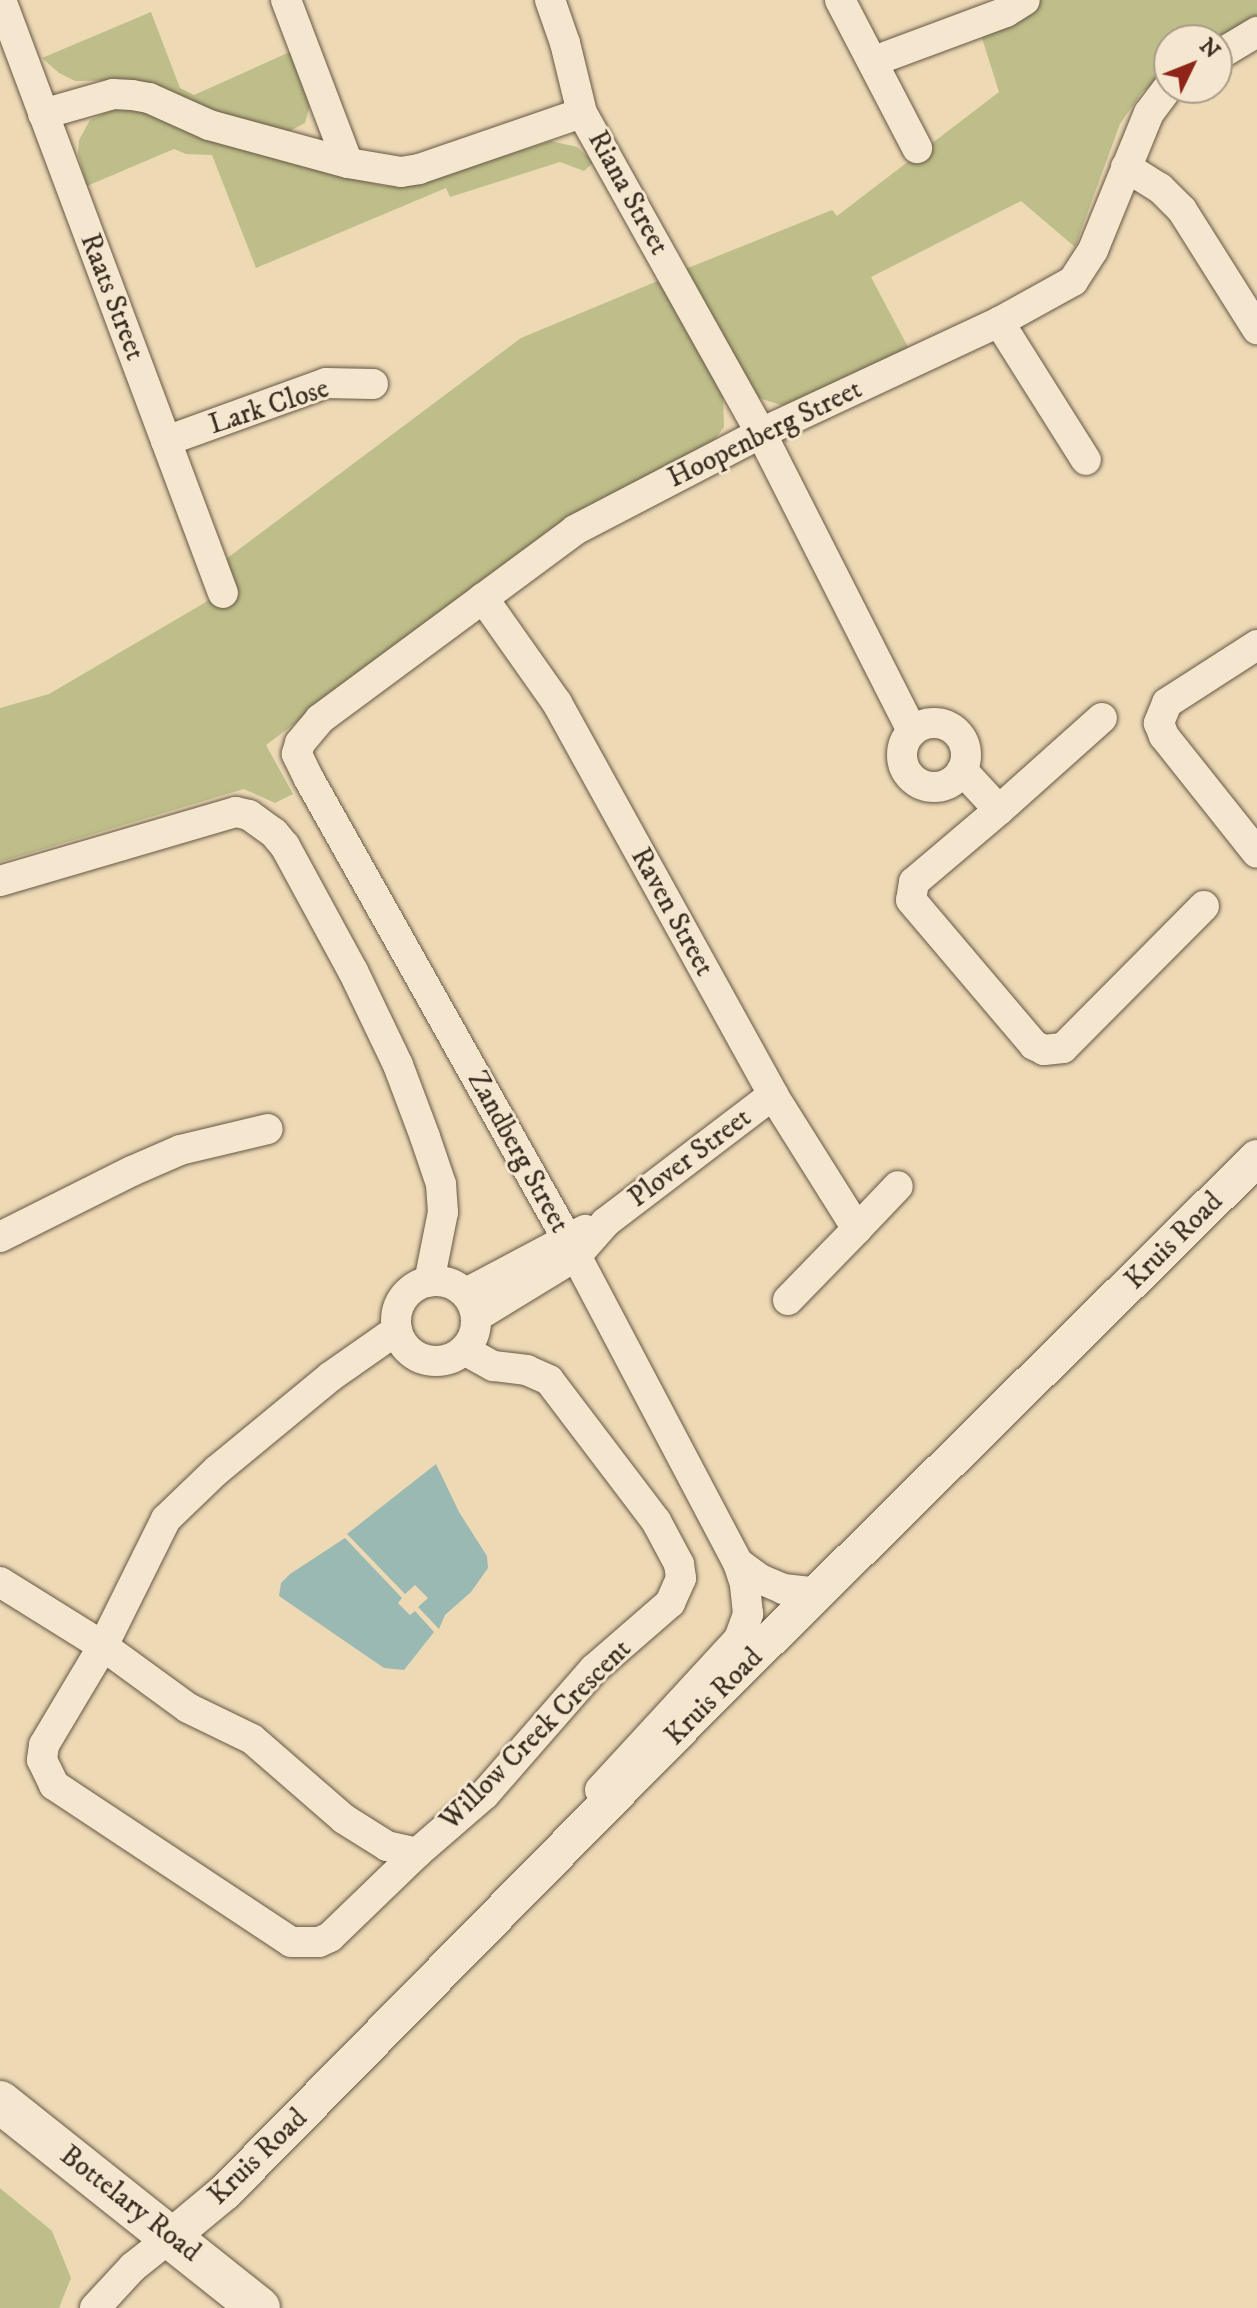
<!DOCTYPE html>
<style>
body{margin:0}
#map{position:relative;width:1257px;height:2308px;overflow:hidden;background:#eed9b5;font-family:"IM FELL DW Pica",serif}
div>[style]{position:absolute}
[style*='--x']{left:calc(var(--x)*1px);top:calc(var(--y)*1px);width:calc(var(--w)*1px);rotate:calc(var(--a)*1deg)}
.green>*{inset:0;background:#bebe8a}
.water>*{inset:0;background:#9ab9b2}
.roads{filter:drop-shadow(0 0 2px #665846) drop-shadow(0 0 2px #665846)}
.minor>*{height:30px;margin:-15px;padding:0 15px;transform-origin:15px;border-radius:15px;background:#f4e6cf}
.minor>.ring{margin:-15px;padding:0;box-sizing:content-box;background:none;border:30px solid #f4e6cf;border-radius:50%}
.tertiary>*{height:36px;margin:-18px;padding:0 18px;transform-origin:18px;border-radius:18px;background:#f4e6cf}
.secondary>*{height:42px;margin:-21px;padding:0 21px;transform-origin:21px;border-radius:21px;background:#f4e6cf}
span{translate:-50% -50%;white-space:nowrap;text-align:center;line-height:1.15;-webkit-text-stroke:6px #f4e6cf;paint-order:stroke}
.street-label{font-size:28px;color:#392d21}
.north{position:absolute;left:1153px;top:24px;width:80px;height:80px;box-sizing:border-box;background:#f4e6cf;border:2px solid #a99c89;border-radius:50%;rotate:47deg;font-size:22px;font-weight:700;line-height:32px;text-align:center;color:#392d21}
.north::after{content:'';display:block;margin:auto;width:28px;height:36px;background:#8f2418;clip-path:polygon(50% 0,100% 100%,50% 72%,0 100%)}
</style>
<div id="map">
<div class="green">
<i style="clip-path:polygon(1038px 0,1257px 0,1257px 18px,1217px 40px,1169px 40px,1169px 73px,1142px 92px,1120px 124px,1075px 247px,1021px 201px,871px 277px,909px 349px,792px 405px,781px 405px,759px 398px,751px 390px,683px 270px,832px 210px,837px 216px,999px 92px,981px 35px)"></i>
<i style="clip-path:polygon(151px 12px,180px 88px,194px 95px,292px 51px,311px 102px,305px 123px,286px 133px,219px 115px,136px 80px,75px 81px,59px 73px,42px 58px)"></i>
<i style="clip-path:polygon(118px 107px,138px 108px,210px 140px,384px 186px,415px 184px,551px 141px,577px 147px,594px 162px,584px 171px,560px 162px,450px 197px,446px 188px,256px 268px,212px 155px,186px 154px,174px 149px,87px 186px,78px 154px,79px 140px,90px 120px)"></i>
<i style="clip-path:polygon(660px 280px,723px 396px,724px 427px,710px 446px,581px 510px,266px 745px,293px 794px,275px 803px,244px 789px,0 862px,0 708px,49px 694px,211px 599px,213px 603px,239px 594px,226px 559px,521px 338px)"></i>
<i style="clip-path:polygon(0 2188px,52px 2231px,71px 2278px,59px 2308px,0 2308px)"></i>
</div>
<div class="water">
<i style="clip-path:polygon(436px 1464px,459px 1512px,487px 1556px,488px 1568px,471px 1592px,445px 1615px,439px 1629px,418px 1607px,428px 1598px,415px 1585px,405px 1594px,347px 1534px)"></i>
<i style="clip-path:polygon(345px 1538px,402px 1598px,398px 1603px,410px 1615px,415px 1611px,434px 1632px,404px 1670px,384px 1668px,279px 1596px,281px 1583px,290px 1574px)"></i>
</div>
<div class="roads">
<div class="minor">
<i style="--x:1;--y:0;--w:633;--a:69.48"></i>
<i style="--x:286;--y:0;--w:174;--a:69.2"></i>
<i style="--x:550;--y:0;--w:46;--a:70.8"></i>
<i style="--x:565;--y:43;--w:72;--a:76.3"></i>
<i style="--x:840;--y:0;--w:167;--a:62.5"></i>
<i style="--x:1217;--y:56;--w:47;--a:-31"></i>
<i style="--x:874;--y:61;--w:141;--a:-20.4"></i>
<i style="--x:1006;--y:12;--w:22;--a:-32"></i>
<i style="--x:43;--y:114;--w:73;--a:-15.9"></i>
<i style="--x:113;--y:94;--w:19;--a:3"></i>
<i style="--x:132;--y:95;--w:17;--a:10"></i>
<i style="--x:149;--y:98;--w:66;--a:24.2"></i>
<i style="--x:209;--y:125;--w:144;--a:15.3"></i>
<i style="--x:348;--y:163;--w:54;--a:9.6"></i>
<i style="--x:401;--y:172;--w:18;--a:-9"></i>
<i style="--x:419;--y:169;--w:172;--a:-19"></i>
<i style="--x:582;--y:113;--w:367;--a:60.8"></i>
<i style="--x:761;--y:433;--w:333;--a:63.1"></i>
<i style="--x:1126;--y:167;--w:40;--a:32"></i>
<i style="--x:1160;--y:188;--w:31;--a:45"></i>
<i style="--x:1182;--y:210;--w:141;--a:57.8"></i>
<i style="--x:999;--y:322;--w:163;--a:57.8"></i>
<i style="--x:166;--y:441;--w:170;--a:-19.9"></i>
<i style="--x:326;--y:383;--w:47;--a:1.2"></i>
<i style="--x:483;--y:598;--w:128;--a:54.8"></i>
<i style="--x:557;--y:703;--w:448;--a:61.1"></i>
<i style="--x:773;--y:1095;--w:158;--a:57.9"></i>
<i style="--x:857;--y:1229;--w:99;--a:134.2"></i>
<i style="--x:1257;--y:645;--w:107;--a:147.2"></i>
<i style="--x:1167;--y:703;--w:22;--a:112"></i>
<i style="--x:1159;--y:723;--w:14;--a:69"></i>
<i style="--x:1164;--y:736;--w:149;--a:51.5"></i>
<i class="ring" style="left:902px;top:723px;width:34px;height:34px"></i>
<i style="--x:962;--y:770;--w:54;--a:47.2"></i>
<i style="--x:999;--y:810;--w:138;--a:-41.8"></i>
<i style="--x:999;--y:810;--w:111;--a:139.7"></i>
<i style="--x:914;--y:882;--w:18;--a:99"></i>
<i style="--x:911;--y:900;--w:190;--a:49.7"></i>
<i style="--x:1034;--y:1045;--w:11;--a:27"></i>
<i style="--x:1044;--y:1050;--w:19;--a:-6"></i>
<i style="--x:1063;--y:1048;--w:200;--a:-45.2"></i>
<i style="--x:0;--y:881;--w:246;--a:-16.3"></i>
<i style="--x:236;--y:812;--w:13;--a:13"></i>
<i style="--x:249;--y:815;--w:31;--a:36"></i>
<i style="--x:274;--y:833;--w:17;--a:50"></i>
<i style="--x:285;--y:846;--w:142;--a:61.5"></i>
<i style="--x:353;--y:971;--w:104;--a:64.4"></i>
<i style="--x:398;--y:1065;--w:77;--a:69.4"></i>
<i style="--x:425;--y:1137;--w:50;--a:71.2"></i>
<i style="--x:441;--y:1184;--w:28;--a:86"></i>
<i style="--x:443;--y:1212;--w:71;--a:101.3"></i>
<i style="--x:857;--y:1229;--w:59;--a:-46.4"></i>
<i style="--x:0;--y:1237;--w:148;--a:-26.6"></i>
<i style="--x:132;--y:1171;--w:52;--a:-23.6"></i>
<i style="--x:180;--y:1150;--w:90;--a:-13.4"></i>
<i class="ring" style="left:396px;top:1281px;width:50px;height:50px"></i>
<i style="--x:466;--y:1293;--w:135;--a:-27.9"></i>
<i style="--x:476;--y:1317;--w:117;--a:-31.4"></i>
<i style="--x:576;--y:1256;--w:45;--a:-48.6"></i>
<i style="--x:606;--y:1222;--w:210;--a:-37.3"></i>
<i style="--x:397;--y:1330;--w:82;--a:145"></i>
<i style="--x:330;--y:1377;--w:146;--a:140.5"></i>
<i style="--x:217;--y:1470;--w:71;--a:136.1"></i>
<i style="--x:166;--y:1519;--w:142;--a:116.4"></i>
<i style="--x:103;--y:1646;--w:115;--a:120.8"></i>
<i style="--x:44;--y:1745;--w:15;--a:98"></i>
<i style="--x:42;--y:1760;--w:28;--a:64"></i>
<i style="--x:54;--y:1785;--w:284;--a:33.5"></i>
<i style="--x:291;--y:1942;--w:28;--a:0"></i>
<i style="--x:319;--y:1942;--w:12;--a:-24"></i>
<i style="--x:330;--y:1937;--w:121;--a:-44"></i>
<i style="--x:738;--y:1563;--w:27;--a:36"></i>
<i style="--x:760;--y:1579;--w:25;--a:23"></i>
<i style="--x:783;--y:1589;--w:37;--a:6"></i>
<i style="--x:0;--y:1582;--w:121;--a:31.9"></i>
<i style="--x:103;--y:1646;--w:105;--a:36.1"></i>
<i style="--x:188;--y:1708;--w:71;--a:25.8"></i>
<i style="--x:252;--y:1739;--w:122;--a:41"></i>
<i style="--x:344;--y:1819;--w:51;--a:32.1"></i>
<i style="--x:387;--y:1846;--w:31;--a:13"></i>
<i style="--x:417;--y:1853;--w:89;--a:-40.9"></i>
<i style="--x:484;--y:1795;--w:167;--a:-48.9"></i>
<i style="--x:594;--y:1669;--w:101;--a:-41"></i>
<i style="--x:670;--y:1603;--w:27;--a:-66"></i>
<i style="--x:681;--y:1578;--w:14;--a:-98"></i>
<i style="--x:679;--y:1564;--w:49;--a:-118.1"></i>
<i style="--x:656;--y:1521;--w:177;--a:-127.2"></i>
<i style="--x:549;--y:1380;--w:24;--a:-156"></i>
<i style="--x:527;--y:1370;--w:34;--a:-173"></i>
<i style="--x:493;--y:1366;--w:33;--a:-151"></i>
<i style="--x:600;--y:1790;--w:205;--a:-47.4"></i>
<i style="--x:739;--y:1639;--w:27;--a:-70"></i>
<i style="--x:748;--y:1614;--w:30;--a:-96"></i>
<i style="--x:745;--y:1584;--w:22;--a:-108"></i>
<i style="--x:738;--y:1563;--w:369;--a:-117.8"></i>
<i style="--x:566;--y:1237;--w:525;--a:-119.3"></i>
<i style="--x:309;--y:779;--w:28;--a:-116"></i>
<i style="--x:297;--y:754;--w:11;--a:-75"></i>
<i style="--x:300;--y:743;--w:31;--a:-50"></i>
<i style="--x:320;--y:719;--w:317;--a:-36.5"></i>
<i style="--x:575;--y:530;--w:210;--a:-27.5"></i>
<i style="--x:761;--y:433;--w:263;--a:-25"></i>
<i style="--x:999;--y:322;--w:85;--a:-29"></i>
<i style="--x:1073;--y:281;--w:37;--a:-57"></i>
<i style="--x:1093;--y:250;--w:148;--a:-67.8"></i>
<i style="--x:1149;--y:113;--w:34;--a:-53"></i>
<i style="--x:95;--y:2308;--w:56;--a:-47.2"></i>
<i style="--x:133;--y:2267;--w:50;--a:-38.5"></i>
</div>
<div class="tertiary">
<i style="--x:172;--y:2236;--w:69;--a:-39.7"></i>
<i style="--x:225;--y:2192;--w:703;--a:-45.46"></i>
<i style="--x:718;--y:1691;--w:758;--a:-44.68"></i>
</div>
<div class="secondary">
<i style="--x:0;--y:2102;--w:331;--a:38.5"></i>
</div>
</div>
<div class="street-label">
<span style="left:628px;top:193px;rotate:61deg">Riana Street</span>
<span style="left:112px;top:297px;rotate:69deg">Raats Street</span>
<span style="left:269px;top:407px;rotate:-18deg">Lark Close</span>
<span style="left:765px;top:434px;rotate:-26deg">Hoopenberg Street</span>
<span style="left:672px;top:912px;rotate:61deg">Raven Street</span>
<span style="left:518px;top:1152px;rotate:61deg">Zandberg Street</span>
<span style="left:690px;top:1158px;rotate:-37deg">Plover Street</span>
<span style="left:1174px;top:1241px;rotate:-45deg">Kruis Road</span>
<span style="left:714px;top:1697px;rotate:-45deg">Kruis Road</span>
<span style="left:536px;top:1735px;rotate:-45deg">Willow Creek Crescent</span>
<span style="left:258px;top:2157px;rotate:-44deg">Kruis Road</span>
<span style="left:130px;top:2204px;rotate:38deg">Bottelary Road</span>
</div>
<div class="north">N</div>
</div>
